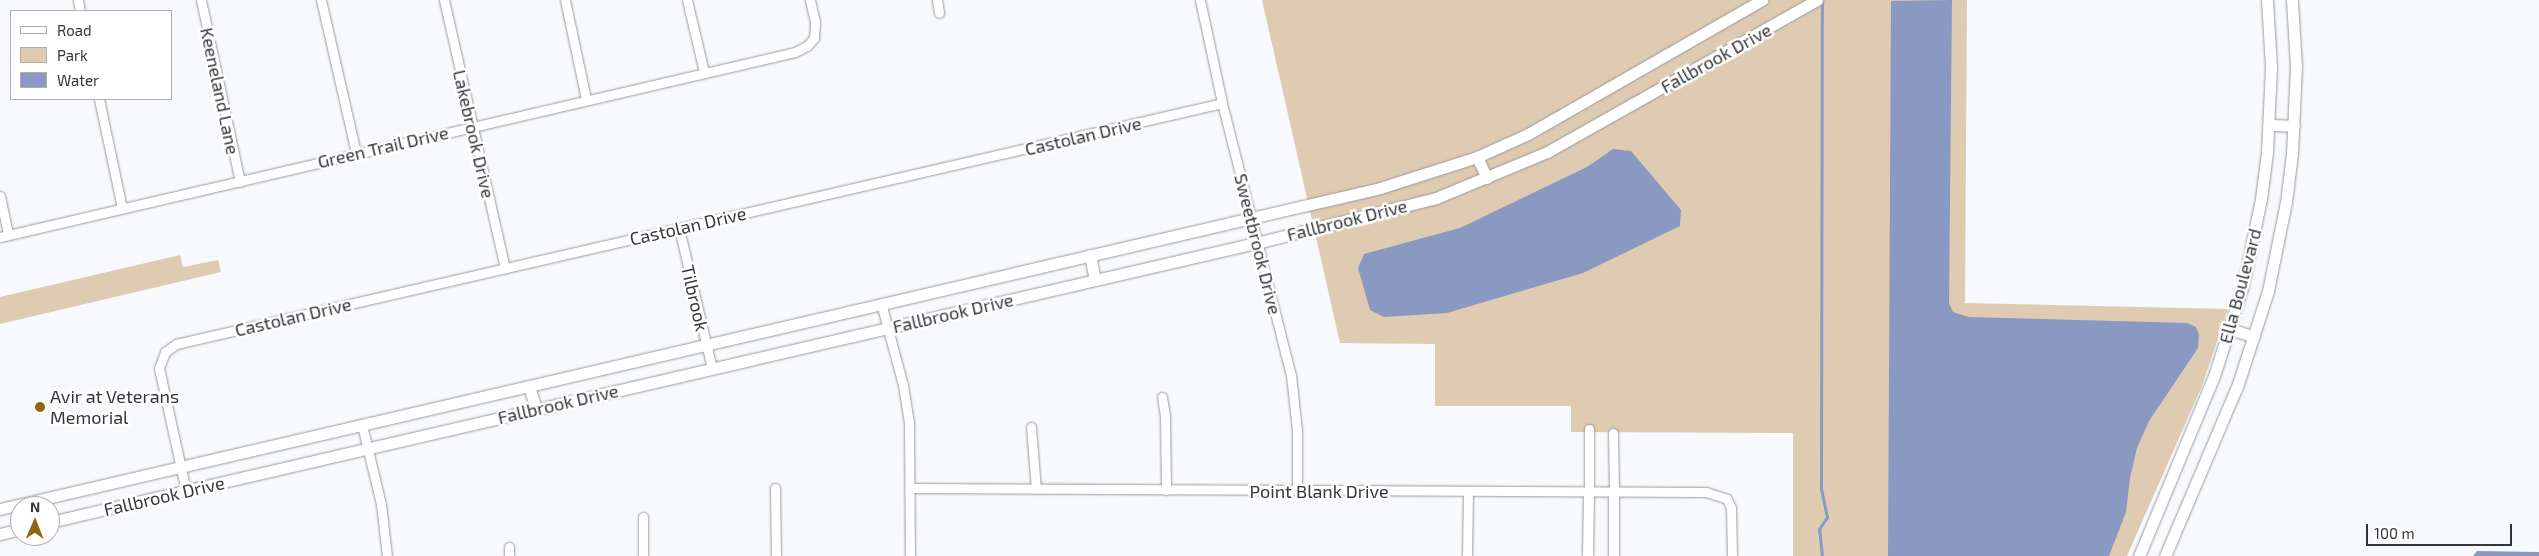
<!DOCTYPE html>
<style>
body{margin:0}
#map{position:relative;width:2539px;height:556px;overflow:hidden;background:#f7f9fc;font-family:"Exo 2",sans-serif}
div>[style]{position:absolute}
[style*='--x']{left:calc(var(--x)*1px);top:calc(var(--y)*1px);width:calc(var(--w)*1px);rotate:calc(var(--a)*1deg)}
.green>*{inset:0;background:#dfcbb1}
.water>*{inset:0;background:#8999c2}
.stream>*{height:3px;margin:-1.5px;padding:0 1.5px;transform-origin:1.5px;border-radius:1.5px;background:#8999c2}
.roads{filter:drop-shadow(0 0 1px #989a9d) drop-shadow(0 0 1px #989a9d)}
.minor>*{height:9px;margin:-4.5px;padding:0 4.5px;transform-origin:4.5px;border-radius:4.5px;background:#fff}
.tertiary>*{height:10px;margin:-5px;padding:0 5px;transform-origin:5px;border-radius:5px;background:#fff}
.secondary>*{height:11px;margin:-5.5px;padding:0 5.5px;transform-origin:5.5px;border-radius:5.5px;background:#fff}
.dots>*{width:14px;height:14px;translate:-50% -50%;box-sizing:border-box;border:2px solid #fff;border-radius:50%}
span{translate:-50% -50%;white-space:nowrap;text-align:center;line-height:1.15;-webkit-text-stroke:5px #fff;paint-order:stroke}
.street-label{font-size:18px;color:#353638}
.poi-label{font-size:18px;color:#353638}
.left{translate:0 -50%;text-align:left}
.legend{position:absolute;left:10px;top:10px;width:162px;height:90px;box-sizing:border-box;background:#fff;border:1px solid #aeafaf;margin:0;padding:6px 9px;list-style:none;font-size:15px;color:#353638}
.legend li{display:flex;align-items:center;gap:10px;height:25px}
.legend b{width:25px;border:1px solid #aeafaf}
.north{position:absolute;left:10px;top:496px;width:50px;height:50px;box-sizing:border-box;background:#fff;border:1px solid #aeafaf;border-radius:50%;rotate:1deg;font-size:14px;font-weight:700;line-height:20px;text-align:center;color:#353638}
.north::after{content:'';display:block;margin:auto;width:18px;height:22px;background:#926410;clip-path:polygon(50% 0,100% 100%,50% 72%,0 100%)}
.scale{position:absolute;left:2366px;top:524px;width:146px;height:22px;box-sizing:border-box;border:2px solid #353638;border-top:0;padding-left:6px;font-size:15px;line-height:18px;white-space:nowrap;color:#353638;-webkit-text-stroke:4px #fff;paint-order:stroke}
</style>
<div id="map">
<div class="green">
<i style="clip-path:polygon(1262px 0,1967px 0,1965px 303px,2228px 309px,2202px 386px,2127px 556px,1793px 556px,1793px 433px,1571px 432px,1571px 406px,1435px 406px,1435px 344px,1340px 343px)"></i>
<i style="clip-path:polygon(180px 255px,183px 267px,218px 260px,221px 272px,0 324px,0 297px)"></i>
</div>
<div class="water">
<i style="clip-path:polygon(1952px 0,1949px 303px,1953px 312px,1969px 317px,2187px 323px,2196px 327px,2199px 335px,2198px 348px,2149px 421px,2137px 448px,2130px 478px,2126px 512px,2109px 556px,1888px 556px,1891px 1px)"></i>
<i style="clip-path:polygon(1613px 149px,1631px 151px,1681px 210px,1680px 226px,1583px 273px,1447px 313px,1384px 317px,1370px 310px,1358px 268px,1364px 254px,1460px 228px,1587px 167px)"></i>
<i style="clip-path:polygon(2477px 551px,2539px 552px,2539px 556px,2473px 556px)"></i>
</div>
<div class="stream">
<i style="--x:1822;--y:556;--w:27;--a:-96"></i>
<i style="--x:1819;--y:529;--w:14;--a:-56"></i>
<i style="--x:1827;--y:517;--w:29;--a:-102"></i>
<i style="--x:1821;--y:489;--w:489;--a:-89.9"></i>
</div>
<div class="roads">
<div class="minor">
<i style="--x:78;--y:0;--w:11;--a:80"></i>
<i style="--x:201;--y:0;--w:186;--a:77.9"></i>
<i style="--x:321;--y:0;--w:157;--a:77.1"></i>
<i style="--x:444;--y:0;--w:275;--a:77.2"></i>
<i style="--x:565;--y:0;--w:101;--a:78"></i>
<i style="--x:687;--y:0;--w:74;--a:76.7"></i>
<i style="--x:937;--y:0;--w:13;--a:81"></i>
<i style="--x:1200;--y:0;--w:105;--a:77.9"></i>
<i style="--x:1222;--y:103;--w:281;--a:75.8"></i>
<i style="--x:1291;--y:375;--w:55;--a:83.8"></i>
<i style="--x:1297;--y:430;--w:60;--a:90"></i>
<i style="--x:99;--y:99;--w:111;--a:78.1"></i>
<i style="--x:0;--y:196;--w:40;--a:78"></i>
<i style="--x:679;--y:228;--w:145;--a:76.8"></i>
<i style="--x:0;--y:237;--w:816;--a:-13.1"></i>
<i style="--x:795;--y:52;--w:13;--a:-27"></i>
<i style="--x:807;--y:46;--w:11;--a:-49"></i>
<i style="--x:814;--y:38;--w:16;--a:-86"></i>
<i style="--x:815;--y:22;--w:23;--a:-103"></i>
<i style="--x:881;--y:303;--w:85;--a:75"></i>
<i style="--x:903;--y:385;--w:37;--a:81"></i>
<i style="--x:909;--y:422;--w:134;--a:89.6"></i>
<i style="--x:1162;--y:397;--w:20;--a:81"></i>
<i style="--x:1165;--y:417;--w:73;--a:89.2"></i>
<i style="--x:362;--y:425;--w:81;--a:76.5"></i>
<i style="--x:381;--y:504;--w:52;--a:83.4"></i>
<i style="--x:1031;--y:427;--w:62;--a:85.4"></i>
<i style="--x:1589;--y:429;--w:63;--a:90"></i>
<i style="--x:1613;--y:433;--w:59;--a:89"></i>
<i style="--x:775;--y:488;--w:68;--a:89.2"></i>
<i style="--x:910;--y:488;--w:796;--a:0.29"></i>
<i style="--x:1706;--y:492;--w:22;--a:18"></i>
<i style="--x:1727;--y:499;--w:10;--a:66"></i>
<i style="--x:1731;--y:508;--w:48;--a:88.8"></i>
<i style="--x:186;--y:491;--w:126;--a:-102.4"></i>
<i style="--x:159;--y:368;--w:17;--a:-69"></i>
<i style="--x:165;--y:352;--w:14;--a:-36"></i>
<i style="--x:176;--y:344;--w:1073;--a:-12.97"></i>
<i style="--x:509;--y:556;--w:9;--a:-90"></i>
<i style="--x:643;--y:556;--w:39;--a:-90"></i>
<i style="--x:1467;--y:556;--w:64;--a:-89.1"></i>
</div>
<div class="tertiary">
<i style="--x:1588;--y:556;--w:64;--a:-89.1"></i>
<i style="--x:1614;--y:556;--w:64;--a:-90"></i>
</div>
<div class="secondary">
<i style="--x:2270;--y:125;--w:24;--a:2"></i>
<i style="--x:1477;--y:157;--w:23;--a:65"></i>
<i style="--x:1090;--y:255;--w:25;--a:79"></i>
<i style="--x:2231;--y:329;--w:24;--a:19"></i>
<i style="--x:529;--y:386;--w:24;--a:73"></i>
<i style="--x:0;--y:509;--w:1417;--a:-13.09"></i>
<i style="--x:1380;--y:188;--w:102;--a:-17.7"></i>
<i style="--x:1477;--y:157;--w:56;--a:-24.3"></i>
<i style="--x:1528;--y:134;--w:270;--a:-29.8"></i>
<i style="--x:50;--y:522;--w:1238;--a:-13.03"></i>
<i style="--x:1256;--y:243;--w:186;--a:-14"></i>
<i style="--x:1436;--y:198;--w:120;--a:-22.5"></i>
<i style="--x:1547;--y:152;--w:310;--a:-29.4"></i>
<i style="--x:0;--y:534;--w:21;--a:-14"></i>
<i style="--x:2139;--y:556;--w:195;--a:-67.4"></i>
<i style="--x:2214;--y:376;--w:96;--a:-72.3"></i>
<i style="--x:2243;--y:285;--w:88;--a:-78.2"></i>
<i style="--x:2261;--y:199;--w:47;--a:-82.7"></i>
<i style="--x:2267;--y:152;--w:85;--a:-87.3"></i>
<i style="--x:2271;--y:67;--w:67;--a:-93.4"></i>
<i style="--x:2165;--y:556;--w:187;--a:-67"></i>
<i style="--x:2238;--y:384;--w:98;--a:-72.1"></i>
<i style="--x:2268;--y:291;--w:91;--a:-78.6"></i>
<i style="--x:2286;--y:202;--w:48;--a:-82.9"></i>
<i style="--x:2292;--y:154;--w:88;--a:-87.4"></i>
<i style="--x:2296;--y:66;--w:66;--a:-93.5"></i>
</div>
</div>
<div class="dots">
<i style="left:40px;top:407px;background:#926410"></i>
</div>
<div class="street-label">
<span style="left:1716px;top:58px;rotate:-29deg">Fallbrook Drive</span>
<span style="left:220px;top:91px;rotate:78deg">Keeneland Lane</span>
<span style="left:474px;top:134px;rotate:77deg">Lakebrook Drive</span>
<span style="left:1083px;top:136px;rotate:-13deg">Castolan Drive</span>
<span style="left:383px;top:147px;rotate:-13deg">Green Trail Drive</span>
<span style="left:1347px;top:220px;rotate:-14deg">Fallbrook Drive</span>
<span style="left:688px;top:226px;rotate:-13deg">Castolan Drive</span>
<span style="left:1258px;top:244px;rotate:76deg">Sweetbrook Drive</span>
<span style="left:2240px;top:286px;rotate:-75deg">Ella Boulevard</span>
<span style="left:695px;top:298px;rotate:77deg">Tilbrook</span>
<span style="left:953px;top:313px;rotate:-13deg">Fallbrook Drive</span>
<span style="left:293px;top:317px;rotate:-13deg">Castolan Drive</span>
<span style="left:558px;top:404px;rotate:-13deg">Fallbrook Drive</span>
<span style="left:1319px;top:491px">Point Blank Drive</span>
<span style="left:164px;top:496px;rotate:-13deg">Fallbrook Drive</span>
</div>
<div class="poi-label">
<span class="left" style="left:50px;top:407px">Avir at Veterans<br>Memorial</span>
</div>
<ul class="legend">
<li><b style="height:6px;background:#fff"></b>Road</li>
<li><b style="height:14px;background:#dfcbb1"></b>Park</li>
<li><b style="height:14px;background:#8999c2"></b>Water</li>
</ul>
<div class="north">N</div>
<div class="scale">100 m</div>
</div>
